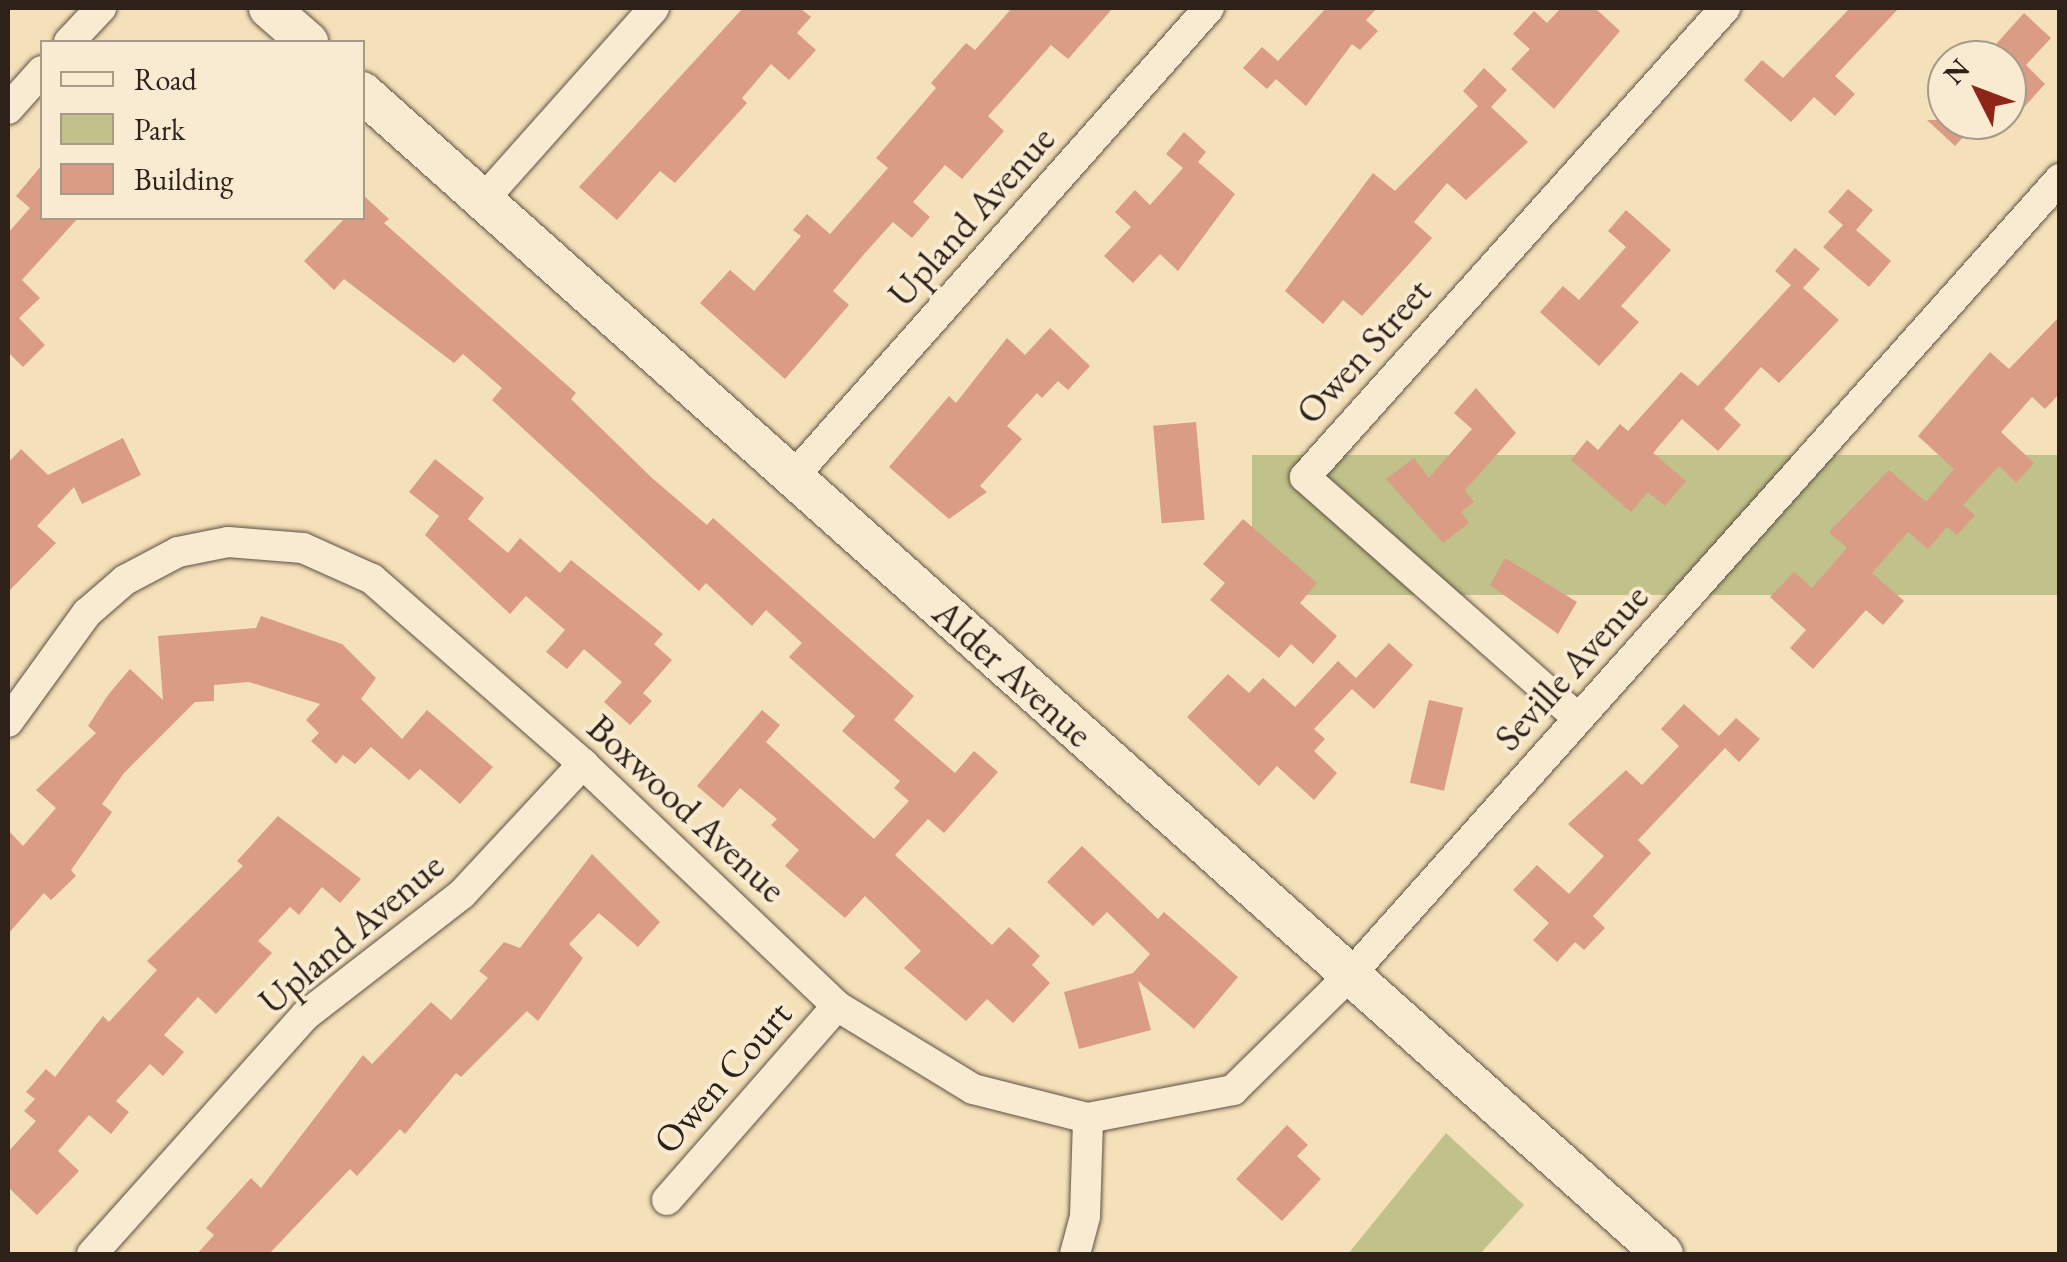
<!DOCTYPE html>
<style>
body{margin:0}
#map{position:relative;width:2067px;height:1262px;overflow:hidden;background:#f4e0b9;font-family:"EB Garamond",serif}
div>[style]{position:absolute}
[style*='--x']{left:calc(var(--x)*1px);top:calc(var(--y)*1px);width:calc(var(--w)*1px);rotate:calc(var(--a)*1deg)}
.green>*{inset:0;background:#c1c18b;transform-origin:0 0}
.building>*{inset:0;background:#da9c85;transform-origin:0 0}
.roads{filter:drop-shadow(0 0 2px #5f5142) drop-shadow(0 0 2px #5f5142)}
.street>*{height:30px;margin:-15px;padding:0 15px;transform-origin:15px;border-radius:15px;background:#f8ebd2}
.secondary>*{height:40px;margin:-20px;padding:0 20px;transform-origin:20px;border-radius:20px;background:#f8ebd2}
span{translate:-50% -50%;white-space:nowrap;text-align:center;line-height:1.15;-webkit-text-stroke:8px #f8ebd2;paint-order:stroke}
.street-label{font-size:38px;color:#2d211a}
.frame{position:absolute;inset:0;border:10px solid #2d211a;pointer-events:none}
.legend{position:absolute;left:40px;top:40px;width:325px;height:180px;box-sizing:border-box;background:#f8ebd2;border:2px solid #a79a88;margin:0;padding:12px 18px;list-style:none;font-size:30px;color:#2d211a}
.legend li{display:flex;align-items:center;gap:20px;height:50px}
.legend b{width:50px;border:2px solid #a79a88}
.north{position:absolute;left:1927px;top:40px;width:100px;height:100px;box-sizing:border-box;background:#f8ebd2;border:2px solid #a79a88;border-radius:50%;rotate:312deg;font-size:28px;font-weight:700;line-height:40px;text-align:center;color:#2d211a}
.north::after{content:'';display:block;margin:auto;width:35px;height:45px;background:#8f2418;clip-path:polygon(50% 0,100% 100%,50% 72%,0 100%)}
</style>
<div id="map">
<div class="green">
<i style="left:2059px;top:455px;width:140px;height:807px;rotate:90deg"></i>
<i style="clip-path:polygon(1446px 1133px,1524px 1205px,1480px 1254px,1348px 1254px)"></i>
</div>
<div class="building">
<i style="clip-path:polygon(743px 8px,800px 8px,811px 17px,797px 33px,816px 50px,789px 80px,771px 64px,742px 98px,747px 103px,675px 183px,660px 171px,617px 220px,579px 187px)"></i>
<i style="clip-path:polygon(1012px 8px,1113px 8px,1068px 59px,1051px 45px,1022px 78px,988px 116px,1004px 131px,962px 179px,945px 165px,913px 202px,930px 217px,912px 238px,893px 222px,865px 253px,833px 291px,849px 305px,785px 379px,700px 303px,730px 270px,754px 291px,801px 236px,793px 230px,807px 214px,830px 234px,888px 168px,876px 158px,936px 88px,931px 83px,966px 43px,975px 50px)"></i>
<i style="clip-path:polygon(1326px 8px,1377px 8px,1366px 20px,1378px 31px,1360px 50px,1352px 44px,1306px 106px,1276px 79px,1267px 89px,1243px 68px,1262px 47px,1278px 61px)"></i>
<i style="clip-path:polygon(1561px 8px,1595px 8px,1620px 31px,1554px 109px,1511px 69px,1530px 49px,1513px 34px,1534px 11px,1547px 23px)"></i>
<i style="clip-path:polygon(1850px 8px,1899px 8px,1835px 76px,1855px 94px,1835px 116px,1814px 97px,1791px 122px,1744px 80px,1762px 60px,1783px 78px)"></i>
<i style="clip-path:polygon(2024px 13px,2051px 38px,2026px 65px,2045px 84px,2007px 126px,2007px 60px,1988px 53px)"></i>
<i style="clip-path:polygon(1484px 68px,1507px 90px,1491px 107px,1528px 142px,1466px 200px,1447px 183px,1414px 222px,1432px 238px,1409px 264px,1362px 316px,1343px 300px,1323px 324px,1285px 291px,1373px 173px,1395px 191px,1478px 106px,1463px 91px)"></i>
<i style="clip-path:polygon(1927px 120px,1979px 120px,1955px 146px)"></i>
<i style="clip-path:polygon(1184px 132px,1206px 152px,1198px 162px,1235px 194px,1178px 271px,1160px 254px,1133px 283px,1104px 256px,1131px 227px,1115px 212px,1135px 190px,1150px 205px,1183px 168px,1166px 154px)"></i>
<i style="clip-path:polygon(42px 165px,42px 218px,78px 218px,22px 280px,40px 298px,19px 318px,45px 345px,23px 367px,8px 352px,8px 233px,30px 208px,16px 196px)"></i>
<i style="clip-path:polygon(1848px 189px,1873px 210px,1856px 230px,1891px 261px,1869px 287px,1823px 247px,1843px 225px,1828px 212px)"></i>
<i style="clip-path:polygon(362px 194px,389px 219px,384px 223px,576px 393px,571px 399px,652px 478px,707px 525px,713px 518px,914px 696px,894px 720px,955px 773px,974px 751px,998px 772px,944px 833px,928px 819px,895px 855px,992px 945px,1009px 927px,1040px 956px,1032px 965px,1050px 983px,1013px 1023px,987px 999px,966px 1021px,904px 968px,921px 951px,865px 896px,845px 918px,785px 866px,799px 850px,771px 825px,777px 819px,740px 788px,723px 808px,697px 786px,762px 710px,780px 725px,766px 742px,874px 839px,909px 801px,894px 788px,900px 781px,842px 731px,855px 716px,789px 657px,802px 643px,766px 610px,752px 626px,706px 583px,699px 591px,492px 400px,502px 388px,463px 354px,454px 363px,344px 279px,334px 290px,304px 261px,345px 218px,362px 218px)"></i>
<i style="clip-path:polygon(1626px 210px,1671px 250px,1621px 306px,1639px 322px,1599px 366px,1540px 312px,1563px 286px,1579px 300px,1626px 247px,1608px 231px)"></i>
<i style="clip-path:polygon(1795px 248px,1820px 269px,1803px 288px,1839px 320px,1779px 383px,1761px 367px,1724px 409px,1741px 425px,1718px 451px,1682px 419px,1653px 453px,1686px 481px,1665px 506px,1648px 492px,1631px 512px,1571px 460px,1587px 440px,1598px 450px,1620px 424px,1628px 431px,1681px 372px,1698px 386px,1791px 285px,1775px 271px)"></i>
<i style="clip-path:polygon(2060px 316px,2060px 393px,2045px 409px,2032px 397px,2001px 432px,2034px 463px,2016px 483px,1999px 466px,1963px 505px,1975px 515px,1957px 535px,1947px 527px,1928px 549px,1908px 532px,1872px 573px,1904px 601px,1883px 625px,1866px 610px,1813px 669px,1790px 648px,1806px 630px,1770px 597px,1794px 572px,1812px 588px,1847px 548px,1829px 532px,1889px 470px,1926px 502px,1954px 469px,1918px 436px,1990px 352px,2009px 369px)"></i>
<i style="clip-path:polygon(1050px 328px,1090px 366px,1068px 390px,1058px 381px,1042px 398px,1037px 393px,1007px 426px,1022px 439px,980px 486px,987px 492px,949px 519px,889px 467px,949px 396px,956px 403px,1007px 338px,1025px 355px)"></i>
<i style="clip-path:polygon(1476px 388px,1516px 433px,1465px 490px,1474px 502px,1461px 512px,1469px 523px,1443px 543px,1386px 479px,1414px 458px,1429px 478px,1472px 429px,1454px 413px)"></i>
<i style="left:1196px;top:422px;width:98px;height:43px;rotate:85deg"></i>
<i style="clip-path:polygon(123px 438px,141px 475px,82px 504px,74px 487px,37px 526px,56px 543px,8px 592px,8px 463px,21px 449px,48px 475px)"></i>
<i style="clip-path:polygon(435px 459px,484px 498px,468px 519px,508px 553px,520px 538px,560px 573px,571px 560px,663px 634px,654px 644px,672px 660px,643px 693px,652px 701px,630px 725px,604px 702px,622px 682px,584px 649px,567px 669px,546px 652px,565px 630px,526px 596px,510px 614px,425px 535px,439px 516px,409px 492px)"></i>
<i style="clip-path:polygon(1243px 519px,1317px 583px,1300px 603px,1337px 636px,1313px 664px,1291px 644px,1279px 658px,1210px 600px,1225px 583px,1203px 564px)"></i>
<i style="clip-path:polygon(1505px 558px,1577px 602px,1558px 634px,1490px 585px)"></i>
<i style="clip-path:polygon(261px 616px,342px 644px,376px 678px,361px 699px,402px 739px,427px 710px,493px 767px,460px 804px,420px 769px,409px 780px,371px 747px,355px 764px,343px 755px,336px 764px,311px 741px,319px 733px,306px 720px,320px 704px,249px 682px,214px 685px,214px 701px,195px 702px,124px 773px,102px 804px,112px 812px,71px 870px,76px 876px,51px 900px,44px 893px,8px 934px,8px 830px,23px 846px,56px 808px,36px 790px,96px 733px,88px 726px,108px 695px,130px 669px,163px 700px,158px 636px,256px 628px)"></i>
<i style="clip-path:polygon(1389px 643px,1413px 665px,1374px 709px,1352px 689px,1314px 729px,1325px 739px,1314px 751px,1337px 773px,1314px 800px,1277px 766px,1259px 786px,1187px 717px,1228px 674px,1249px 693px,1263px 678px,1295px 707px,1338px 661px,1356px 678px)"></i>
<i style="left:1429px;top:700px;width:35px;height:85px;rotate:13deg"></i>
<i style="clip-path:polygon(1684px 704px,1719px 736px,1736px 718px,1760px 739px,1739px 762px,1725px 748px,1638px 840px,1651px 853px,1593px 916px,1605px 928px,1584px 950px,1575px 942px,1557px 962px,1533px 940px,1549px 923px,1513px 890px,1537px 865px,1569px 894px,1604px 856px,1568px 824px,1626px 770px,1642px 785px,1679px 746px,1661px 729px)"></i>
<i style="clip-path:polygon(278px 816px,361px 879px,340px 903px,322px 887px,299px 915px,290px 907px,258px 941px,272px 953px,216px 1014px,198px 997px,164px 1035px,184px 1052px,163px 1076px,150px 1064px,116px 1101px,129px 1112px,111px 1134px,89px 1115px,58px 1151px,79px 1171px,37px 1215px,8px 1187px,8px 1152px,36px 1121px,24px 1111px,35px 1099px,26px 1092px,46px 1069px,55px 1077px,103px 1016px,109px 1022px,157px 970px,147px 961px,243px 866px,237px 861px)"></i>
<i style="clip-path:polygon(1082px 846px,1158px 919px,1164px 912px,1238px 977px,1194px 1029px,1138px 981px,1151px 1030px,1079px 1049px,1064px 992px,1133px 973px,1150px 954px,1107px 912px,1093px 926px,1047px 882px)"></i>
<i style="clip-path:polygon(592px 854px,660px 922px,638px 947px,599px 913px,569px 944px,583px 958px,538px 1021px,527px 1011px,461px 1077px,456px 1073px,405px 1134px,400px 1129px,357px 1176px,350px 1169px,269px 1254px,197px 1254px,214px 1235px,206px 1228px,251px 1178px,261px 1188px,363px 1055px,372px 1064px,431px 1002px,451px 1020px,488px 978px,479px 971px,504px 942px,520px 948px)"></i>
<i style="clip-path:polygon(1287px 1125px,1308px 1145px,1297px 1156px,1321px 1179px,1282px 1221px,1236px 1179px)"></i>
</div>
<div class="roads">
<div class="street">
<i style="--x:69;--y:42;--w:47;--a:-46.7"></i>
<i style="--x:8;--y:109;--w:51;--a:-48.2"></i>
<i style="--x:483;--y:200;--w:257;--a:-48.3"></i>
<i style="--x:793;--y:477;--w:627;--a:-48.43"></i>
<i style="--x:1578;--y:718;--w:364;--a:-138.6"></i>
<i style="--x:1305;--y:477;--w:630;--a:-48.15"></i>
<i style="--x:8;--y:722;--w:135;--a:-54.1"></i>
<i style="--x:87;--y:613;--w:50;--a:-41"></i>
<i style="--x:125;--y:580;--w:60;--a:-27.8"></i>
<i style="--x:178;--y:552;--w:51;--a:-11.3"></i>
<i style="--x:228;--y:542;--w:75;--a:4.6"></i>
<i style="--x:303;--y:548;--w:76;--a:24.2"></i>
<i style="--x:372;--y:579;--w:281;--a:41.2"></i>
<i style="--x:583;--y:764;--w:351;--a:43.6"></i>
<i style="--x:837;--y:1006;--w:159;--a:31.4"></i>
<i style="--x:973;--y:1089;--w:119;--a:14.2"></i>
<i style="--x:1088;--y:1118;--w:148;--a:-10.9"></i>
<i style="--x:1233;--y:1090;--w:164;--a:-44.5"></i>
<i style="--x:1350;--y:975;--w:1067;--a:-48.27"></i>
<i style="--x:667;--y:1200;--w:258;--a:-48.8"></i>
<i style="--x:92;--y:1254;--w:321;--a:-48.2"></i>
<i style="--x:306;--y:1015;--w:197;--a:-37.8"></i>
<i style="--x:462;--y:894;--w:178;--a:-47.1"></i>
<i style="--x:1075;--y:1254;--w:39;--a:-75"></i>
<i style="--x:1085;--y:1216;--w:98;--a:-88.2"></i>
</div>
<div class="secondary">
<i style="--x:269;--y:8;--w:52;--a:41.1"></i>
<i style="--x:362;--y:92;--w:1744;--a:41.77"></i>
</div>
</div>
<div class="street-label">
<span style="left:971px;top:216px;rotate:-48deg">Upland Avenue</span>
<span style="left:1363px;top:351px;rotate:-48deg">Owen Street</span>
<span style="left:1571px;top:667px;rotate:-48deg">Seville Avenue</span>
<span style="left:1013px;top:673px;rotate:42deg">Alder Avenue</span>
<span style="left:687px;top:808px;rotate:43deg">Boxwood Avenue</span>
<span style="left:351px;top:933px;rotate:-40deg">Upland Avenue</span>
<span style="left:722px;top:1077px;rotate:-49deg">Owen Court</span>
</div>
<div class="frame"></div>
<ul class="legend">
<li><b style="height:12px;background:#f8ebd2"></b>Road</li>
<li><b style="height:28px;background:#c1c18b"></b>Park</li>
<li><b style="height:28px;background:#da9c85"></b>Building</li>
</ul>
<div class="north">N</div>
</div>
